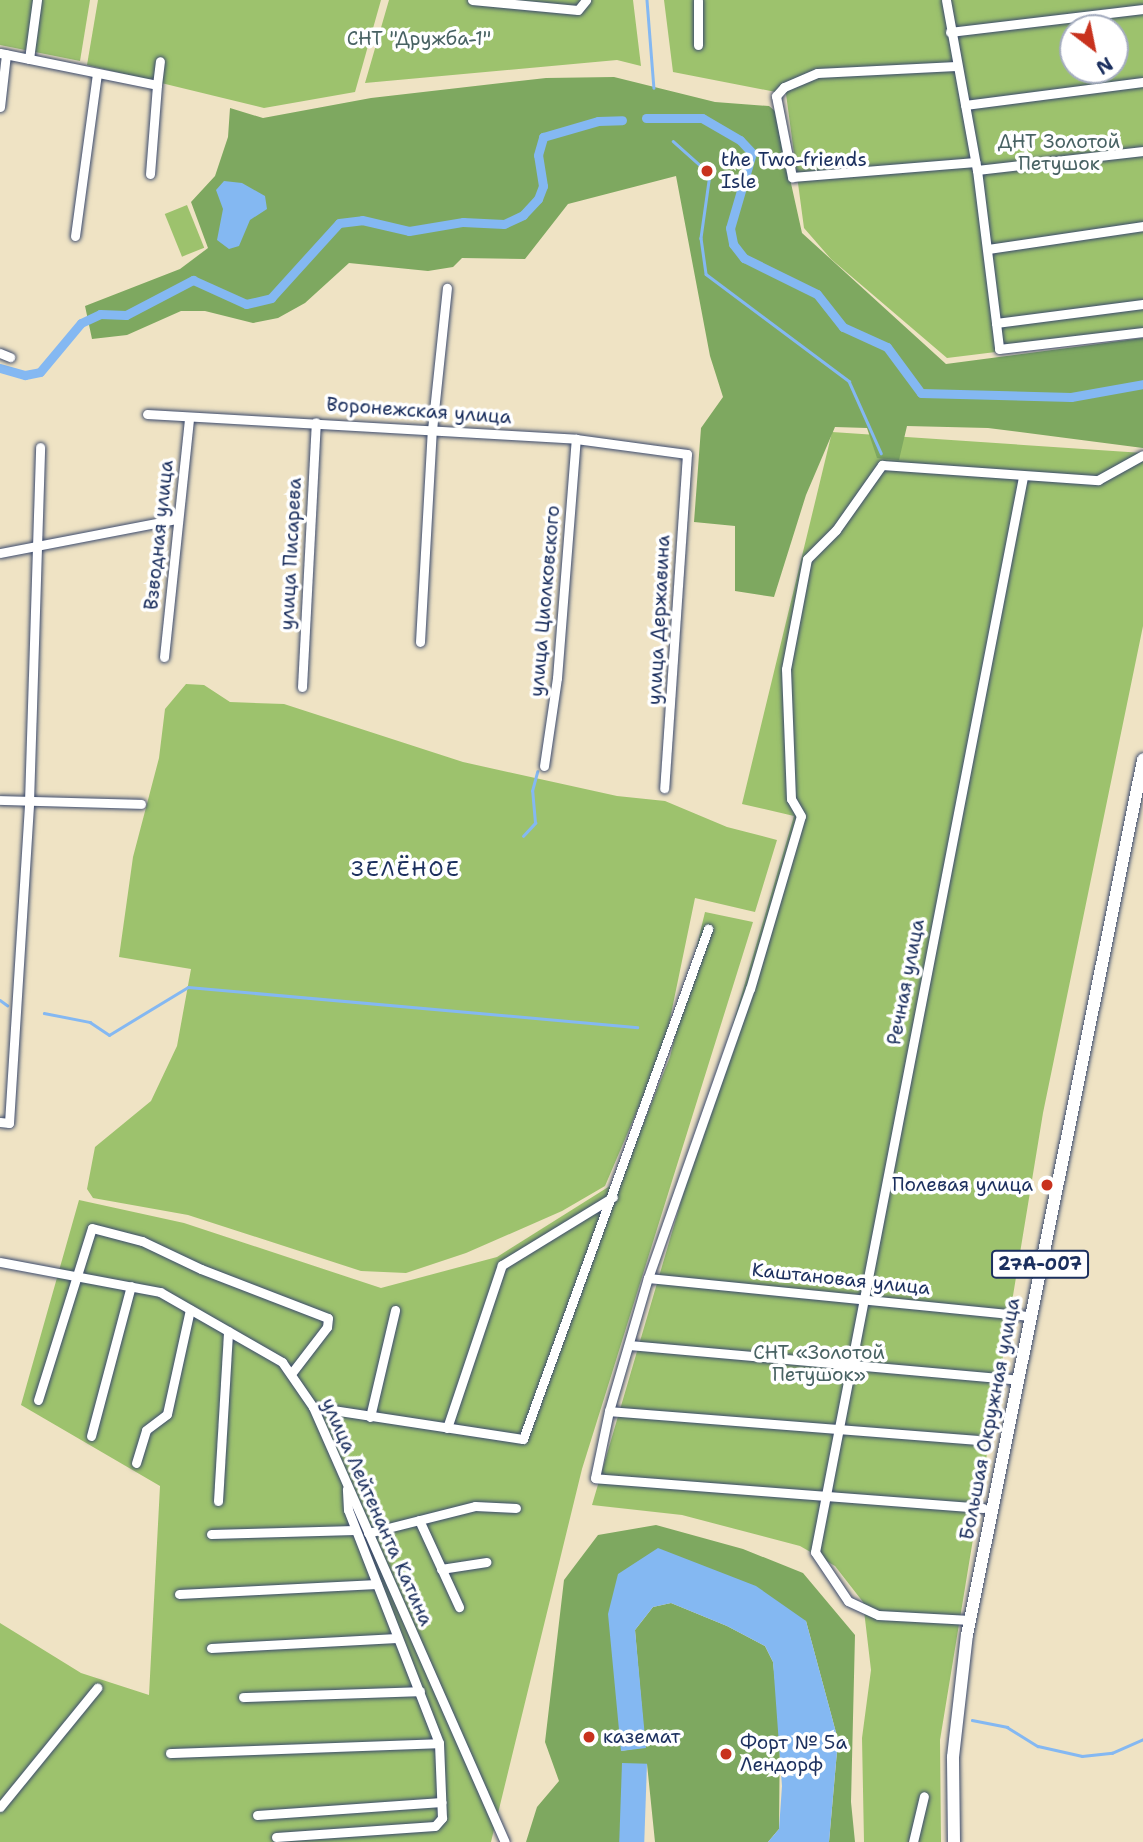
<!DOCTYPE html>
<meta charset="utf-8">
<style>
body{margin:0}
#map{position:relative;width:1143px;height:1842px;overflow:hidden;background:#efe3c4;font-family:"Shantell Sans",sans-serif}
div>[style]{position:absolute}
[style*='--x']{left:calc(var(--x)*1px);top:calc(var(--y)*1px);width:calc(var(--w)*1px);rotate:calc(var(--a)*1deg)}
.green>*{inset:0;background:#9dc26d;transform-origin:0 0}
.forest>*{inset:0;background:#7ea860}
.water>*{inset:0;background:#84b8f2;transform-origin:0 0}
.stream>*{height:2.5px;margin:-1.25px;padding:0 1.25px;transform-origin:1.25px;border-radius:1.25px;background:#84b8f2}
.canal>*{height:9px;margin:-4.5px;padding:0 4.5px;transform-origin:4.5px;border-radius:4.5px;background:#84b8f2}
.roads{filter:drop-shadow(0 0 2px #3b4a6d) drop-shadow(0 0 2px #3b4a6d)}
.minor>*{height:9px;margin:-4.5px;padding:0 4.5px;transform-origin:4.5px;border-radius:4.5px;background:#fff}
.highway>*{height:12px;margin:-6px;padding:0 6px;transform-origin:6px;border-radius:6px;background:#fff}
.dots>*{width:19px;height:19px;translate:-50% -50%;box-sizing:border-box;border:4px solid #fff;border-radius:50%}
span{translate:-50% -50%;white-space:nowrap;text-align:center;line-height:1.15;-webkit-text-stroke:7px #fff;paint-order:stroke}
.shield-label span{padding:2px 5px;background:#fff;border:2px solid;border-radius:5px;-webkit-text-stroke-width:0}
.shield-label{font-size:18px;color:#1b2f5e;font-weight:700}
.park-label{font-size:19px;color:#486263}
.poi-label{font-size:19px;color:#1b2f5e}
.left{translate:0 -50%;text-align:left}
.right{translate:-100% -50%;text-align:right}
.street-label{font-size:19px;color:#1b2f5e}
.neighbourhood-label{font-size:21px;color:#1b2f5e;letter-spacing:2px}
.north{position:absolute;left:1059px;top:14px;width:70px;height:70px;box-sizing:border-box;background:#fff;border:2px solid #a4acbf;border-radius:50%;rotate:148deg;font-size:19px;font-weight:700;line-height:28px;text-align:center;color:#1b2f5e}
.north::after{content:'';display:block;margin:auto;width:24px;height:32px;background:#c8321e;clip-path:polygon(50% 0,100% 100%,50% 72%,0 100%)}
</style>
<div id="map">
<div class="green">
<i style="clip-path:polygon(0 0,90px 0,80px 61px,0 45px)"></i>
<i style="clip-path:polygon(98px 0,381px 0,355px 92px,264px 108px,87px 65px)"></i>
<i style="clip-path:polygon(389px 0,633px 0,641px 66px,617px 60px,365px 83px)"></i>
<i style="clip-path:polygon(evenodd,664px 0,1143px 0,1143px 334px,947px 358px,831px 259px,804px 228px,786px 94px,673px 72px,664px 0,1073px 28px,1115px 28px,1115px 70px,1073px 70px,1073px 28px)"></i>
<i style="left:187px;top:205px;width:46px;height:24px;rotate:68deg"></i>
<i style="clip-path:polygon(832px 432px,1143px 453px,1143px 626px,1043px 1113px,940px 1740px,941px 1842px,864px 1842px,862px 1738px,871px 1670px,863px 1602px,835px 1566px,800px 1546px,682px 1515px,592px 1505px,794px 816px,742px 804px)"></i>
<i style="clip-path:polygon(186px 684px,204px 685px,230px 702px,284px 704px,463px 762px,617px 796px,665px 801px,727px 827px,777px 840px,755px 912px,695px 898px,664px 1048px,605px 1186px,562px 1211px,466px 1253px,406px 1273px,361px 1271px,188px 1215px,93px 1198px,87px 1189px,95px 1147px,151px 1101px,177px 1046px,191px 969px,119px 957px,133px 857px,159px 758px,165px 709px)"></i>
<i style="clip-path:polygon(705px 912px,753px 922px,582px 1469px,491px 1842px,0 1842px,0 1623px,81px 1673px,149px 1695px,160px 1486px,21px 1405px,79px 1200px,184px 1223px,381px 1288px,497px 1257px,621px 1179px,670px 1057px)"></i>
</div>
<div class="forest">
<i style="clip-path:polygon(614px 77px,715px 102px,769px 106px,775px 111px,802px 233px,946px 364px,1143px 338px,1143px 448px,988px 428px,907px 426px,899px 460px,877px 458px,867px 428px,835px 427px,806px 495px,774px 597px,735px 591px,735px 526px,694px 522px,701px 428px,723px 397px,710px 356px,676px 176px,568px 204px,525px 259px,462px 258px,453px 267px,428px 271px,349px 263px,305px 303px,278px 318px,253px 323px,205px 311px,181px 311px,127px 335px,92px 339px,85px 306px,180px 269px,208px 248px,191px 202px,215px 176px,228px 137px,230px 108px,263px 118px,371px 98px,546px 78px)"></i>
<i style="clip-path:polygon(656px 1525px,743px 1549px,803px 1573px,855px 1635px,851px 1802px,855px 1842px,829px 1842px,838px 1740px,806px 1621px,618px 1574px,621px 1751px,645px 1747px,635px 1630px,653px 1607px,671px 1603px,727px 1626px,765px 1646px,773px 1662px,780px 1727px,779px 1829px,768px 1842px,655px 1842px,647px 1764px,622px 1764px,628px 1842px,526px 1842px,537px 1807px,559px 1781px,545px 1742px,564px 1580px,598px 1535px)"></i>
</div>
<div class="water">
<i style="clip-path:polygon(224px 181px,242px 183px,265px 196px,267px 209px,250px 220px,239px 246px,229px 249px,217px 240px,223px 209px,216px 190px)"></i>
<i style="clip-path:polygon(658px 1548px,756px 1586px,806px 1621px,838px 1740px,829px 1842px,768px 1842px,779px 1829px,782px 1786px,773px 1662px,765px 1646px,727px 1626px,671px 1603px,653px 1607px,635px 1630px,646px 1748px,621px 1751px,608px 1614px,618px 1574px)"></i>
<i style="left:622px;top:1763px;width:25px;height:79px;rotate:2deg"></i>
</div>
<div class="stream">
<i style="--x:647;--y:0;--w:88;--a:85.5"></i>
<i style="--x:673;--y:141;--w:50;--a:41.7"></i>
<i style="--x:710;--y:174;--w:65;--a:98"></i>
<i style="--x:701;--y:238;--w:36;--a:82"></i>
<i style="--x:706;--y:274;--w:179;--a:36.8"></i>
<i style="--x:849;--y:381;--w:79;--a:66"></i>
<i style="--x:523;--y:836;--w:18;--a:-47"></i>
<i style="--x:535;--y:823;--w:32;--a:-95"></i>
<i style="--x:532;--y:791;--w:20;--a:-75"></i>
<i style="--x:0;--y:1000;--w:9;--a:36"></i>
<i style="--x:44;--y:1013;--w:47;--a:11.1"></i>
<i style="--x:90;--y:1022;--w:23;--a:34"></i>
<i style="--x:109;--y:1035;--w:92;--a:-31.3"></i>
<i style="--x:188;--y:987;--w:451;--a:5.1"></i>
<i style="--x:972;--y:1720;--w:36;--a:11"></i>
<i style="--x:1007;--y:1727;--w:36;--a:32"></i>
<i style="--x:1038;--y:1746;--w:45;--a:12.8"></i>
<i style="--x:1082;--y:1756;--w:30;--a:-6"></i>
<i style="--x:1112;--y:1753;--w:34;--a:-24"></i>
</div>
<div class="canal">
<i style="--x:646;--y:118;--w:56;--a:0"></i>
<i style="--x:702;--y:118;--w:44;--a:30.1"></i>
<i style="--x:740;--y:140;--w:18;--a:47"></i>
<i style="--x:752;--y:153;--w:78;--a:106.3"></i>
<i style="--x:730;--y:228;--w:16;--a:79"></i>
<i style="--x:733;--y:244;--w:18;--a:52"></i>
<i style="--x:744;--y:258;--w:81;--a:26.3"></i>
<i style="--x:817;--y:294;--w:42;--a:51.8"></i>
<i style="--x:843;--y:327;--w:48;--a:24.4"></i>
<i style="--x:887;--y:347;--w:57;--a:53.5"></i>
<i style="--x:921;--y:393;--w:150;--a:1.5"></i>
<i style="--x:1071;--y:397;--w:73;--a:-10.2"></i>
<i style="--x:0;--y:368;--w:26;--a:16"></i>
<i style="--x:25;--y:375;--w:15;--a:-11"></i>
<i style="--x:40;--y:372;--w:64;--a:-50.1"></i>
<i style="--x:81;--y:323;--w:21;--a:-25"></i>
<i style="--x:100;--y:314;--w:26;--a:2"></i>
<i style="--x:126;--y:315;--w:76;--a:-27.6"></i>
<i style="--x:193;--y:280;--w:58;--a:24.4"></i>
<i style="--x:246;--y:304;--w:26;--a:-13"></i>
<i style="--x:271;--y:298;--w:101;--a:-47.8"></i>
<i style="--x:339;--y:223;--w:23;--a:-7"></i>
<i style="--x:362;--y:220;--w:48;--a:13.2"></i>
<i style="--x:409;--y:231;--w:55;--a:-9.5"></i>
<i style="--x:463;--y:222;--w:41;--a:2.8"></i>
<i style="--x:504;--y:224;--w:21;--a:-25"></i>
<i style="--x:523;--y:215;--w:22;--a:-47"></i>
<i style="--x:538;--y:199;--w:14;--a:-69"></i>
<i style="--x:543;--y:186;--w:31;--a:-99"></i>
<i style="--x:538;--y:155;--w:19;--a:-74"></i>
<i style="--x:543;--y:137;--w:57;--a:-16.2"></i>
<i style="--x:598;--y:121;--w:24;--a:-2"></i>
</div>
<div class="roads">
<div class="minor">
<i style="--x:472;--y:0;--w:106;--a:5.4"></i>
<i style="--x:578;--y:10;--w:13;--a:-51"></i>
<i style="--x:698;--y:0;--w:45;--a:90"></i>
<i style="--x:946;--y:0;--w:173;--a:79.7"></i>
<i style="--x:977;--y:170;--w:154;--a:82.9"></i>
<i style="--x:996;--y:323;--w:148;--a:-7.4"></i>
<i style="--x:950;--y:32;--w:194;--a:-6.8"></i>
<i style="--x:0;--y:53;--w:160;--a:11.5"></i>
<i style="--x:157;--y:85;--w:24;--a:-83"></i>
<i style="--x:29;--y:59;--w:60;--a:-82.3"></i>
<i style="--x:956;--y:66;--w:139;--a:177.1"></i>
<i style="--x:817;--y:73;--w:36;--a:157"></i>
<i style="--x:784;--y:87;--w:12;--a:132"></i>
<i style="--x:776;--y:96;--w:83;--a:78.8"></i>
<i style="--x:792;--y:177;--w:184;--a:-4.7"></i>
<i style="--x:965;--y:105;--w:179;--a:-7.4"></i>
<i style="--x:0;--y:107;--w:53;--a:-83.5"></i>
<i style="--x:977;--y:170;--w:167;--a:-6.5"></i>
<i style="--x:150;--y:174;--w:89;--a:-85.5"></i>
<i style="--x:75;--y:236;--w:164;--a:-82.3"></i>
<i style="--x:988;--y:249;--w:157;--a:-8.4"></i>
<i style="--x:996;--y:323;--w:26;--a:83"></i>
<i style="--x:999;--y:349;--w:145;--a:-6.7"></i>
<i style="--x:0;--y:353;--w:11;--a:22"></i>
<i style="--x:147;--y:414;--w:430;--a:3.3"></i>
<i style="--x:576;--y:439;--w:112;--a:7.7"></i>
<i style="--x:687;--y:454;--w:335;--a:93.9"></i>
<i style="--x:0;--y:553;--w:180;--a:-10.9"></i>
<i style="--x:420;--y:642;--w:212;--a:-86.8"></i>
<i style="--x:432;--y:430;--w:143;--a:-84"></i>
<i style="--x:164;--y:657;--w:240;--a:-84"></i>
<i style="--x:302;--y:687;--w:265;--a:-87"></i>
<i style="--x:544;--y:766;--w:89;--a:-81.6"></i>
<i style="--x:557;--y:678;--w:240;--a:-85.5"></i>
<i style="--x:0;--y:800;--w:141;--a:1.6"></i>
<i style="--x:0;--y:1122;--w:9;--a:6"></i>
<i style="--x:9;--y:1123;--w:322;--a:-86.4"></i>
<i style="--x:29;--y:802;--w:355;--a:-88.2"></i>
<i style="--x:0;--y:1262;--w:163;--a:10.6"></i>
<i style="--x:160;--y:1292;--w:141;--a:29.8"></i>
<i style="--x:282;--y:1362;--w:55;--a:55.4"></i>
<i style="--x:313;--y:1407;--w:475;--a:66.2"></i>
<i style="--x:648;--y:1278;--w:384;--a:5.7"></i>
<i style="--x:629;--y:1345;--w:391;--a:5.1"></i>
<i style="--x:38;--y:1400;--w:180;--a:-72.6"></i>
<i style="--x:92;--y:1228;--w:52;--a:14.6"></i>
<i style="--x:142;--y:1241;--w:65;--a:25.4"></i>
<i style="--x:201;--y:1269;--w:136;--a:21.1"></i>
<i style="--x:328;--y:1318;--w:9;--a:96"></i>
<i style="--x:327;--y:1327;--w:59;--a:127.5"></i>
<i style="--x:313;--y:1407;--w:212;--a:8.7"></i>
<i style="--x:523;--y:1439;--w:543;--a:-70.06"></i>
<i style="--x:609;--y:1411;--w:369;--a:4.5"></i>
<i style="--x:370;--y:1417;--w:110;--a:-76.8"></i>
<i style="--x:447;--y:1428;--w:172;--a:-71.4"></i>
<i style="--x:502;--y:1265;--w:130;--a:-31.5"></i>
<i style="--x:91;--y:1436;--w:155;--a:-75.1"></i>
<i style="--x:136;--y:1463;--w:34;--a:-73"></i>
<i style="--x:146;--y:1430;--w:26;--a:-37"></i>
<i style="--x:167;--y:1414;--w:107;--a:-77.6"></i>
<i style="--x:218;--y:1501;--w:170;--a:-86.6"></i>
<i style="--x:983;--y:1508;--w:389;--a:-175.6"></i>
<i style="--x:595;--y:1478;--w:68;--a:-78.2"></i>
<i style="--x:609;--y:1411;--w:139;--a:-73.7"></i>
<i style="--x:648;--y:1278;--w:306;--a:-70.6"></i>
<i style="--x:750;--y:989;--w:180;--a:-73.6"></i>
<i style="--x:801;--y:816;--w:20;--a:-120"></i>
<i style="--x:791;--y:799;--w:130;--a:-92.2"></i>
<i style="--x:786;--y:669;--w:112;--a:-79.2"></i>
<i style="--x:807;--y:559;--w:41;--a:-45"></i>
<i style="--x:836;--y:530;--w:80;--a:-54.7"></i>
<i style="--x:882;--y:465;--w:217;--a:4"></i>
<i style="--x:1098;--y:480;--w:51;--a:-29.1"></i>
<i style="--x:419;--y:1520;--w:96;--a:65.3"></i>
<i style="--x:368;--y:1533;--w:110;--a:-14.2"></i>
<i style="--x:475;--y:1506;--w:41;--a:2.8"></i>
<i style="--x:211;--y:1534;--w:144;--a:-1.6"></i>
<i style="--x:441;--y:1569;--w:46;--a:-8.8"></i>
<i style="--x:179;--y:1594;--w:198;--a:-2.9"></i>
<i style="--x:970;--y:1620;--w:92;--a:-176.9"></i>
<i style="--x:878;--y:1615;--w:33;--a:-155"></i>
<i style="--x:848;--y:1601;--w:59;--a:-124"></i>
<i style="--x:815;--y:1552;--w:1095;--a:-79.05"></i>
<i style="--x:211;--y:1648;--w:186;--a:-3.1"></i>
<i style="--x:243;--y:1697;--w:177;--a:-1.9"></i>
<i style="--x:170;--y:1753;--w:269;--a:-2.1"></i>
<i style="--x:0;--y:1807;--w:154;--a:-50.8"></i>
<i style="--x:257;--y:1815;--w:185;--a:-4"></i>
<i style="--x:276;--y:1837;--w:159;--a:-4"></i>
<i style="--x:435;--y:1826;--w:11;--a:-49"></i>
<i style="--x:442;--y:1818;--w:75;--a:-92.3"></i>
<i style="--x:439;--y:1743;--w:250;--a:-111.3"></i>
<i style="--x:348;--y:1510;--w:21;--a:-93"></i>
<i style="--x:913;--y:1842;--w:47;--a:-76.6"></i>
</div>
<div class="highway">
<i style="--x:954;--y:1842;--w:85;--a:-90.7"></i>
<i style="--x:953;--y:1757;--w:123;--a:-83.5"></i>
<i style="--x:967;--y:1635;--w:893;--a:-78.63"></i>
</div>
</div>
<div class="dots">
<i style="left:707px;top:171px;background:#c8321e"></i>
<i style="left:1047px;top:1185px;background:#c8321e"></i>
<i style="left:589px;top:1737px;background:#c8321e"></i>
<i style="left:726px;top:1754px;background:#c8321e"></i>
</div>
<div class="shield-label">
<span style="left:1040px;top:1264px">27А-007</span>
</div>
<div class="park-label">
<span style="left:419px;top:39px">СНТ "Дружба-1"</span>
<span style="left:1059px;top:153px">ДНТ Золотой<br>Петушок</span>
<span style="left:819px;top:1364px">СНТ «Золотой<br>Петушок»</span>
</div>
<div class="poi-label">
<span class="left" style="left:721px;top:171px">the Two-friends<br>Isle</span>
<span class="right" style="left:1033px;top:1185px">Полевая улица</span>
<span class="left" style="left:603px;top:1737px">каземат</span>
<span class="left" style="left:740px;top:1754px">Форт № 5а<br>Лендорф</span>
</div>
<div class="street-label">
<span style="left:419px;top:411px;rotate:4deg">Воронежская улица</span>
<span style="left:159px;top:535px;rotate:-84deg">Взводная улица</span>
<span style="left:291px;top:554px;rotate:-87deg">улица Писарева</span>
<span style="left:545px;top:601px;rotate:-85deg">улица Циолковского</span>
<span style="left:659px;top:620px;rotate:-87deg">улица Державина</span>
<span style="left:906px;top:982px;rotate:-79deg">Речная улица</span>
<span style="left:841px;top:1279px;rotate:6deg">Каштановая улица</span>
<span style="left:990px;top:1419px;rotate:-79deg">Большая Окружная улица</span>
<span style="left:377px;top:1512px;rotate:66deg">улица Лейтенанта Катина</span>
</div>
<div class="neighbourhood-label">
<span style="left:406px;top:869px">ЗЕЛЁНОЕ</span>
</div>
<div class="north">N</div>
</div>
